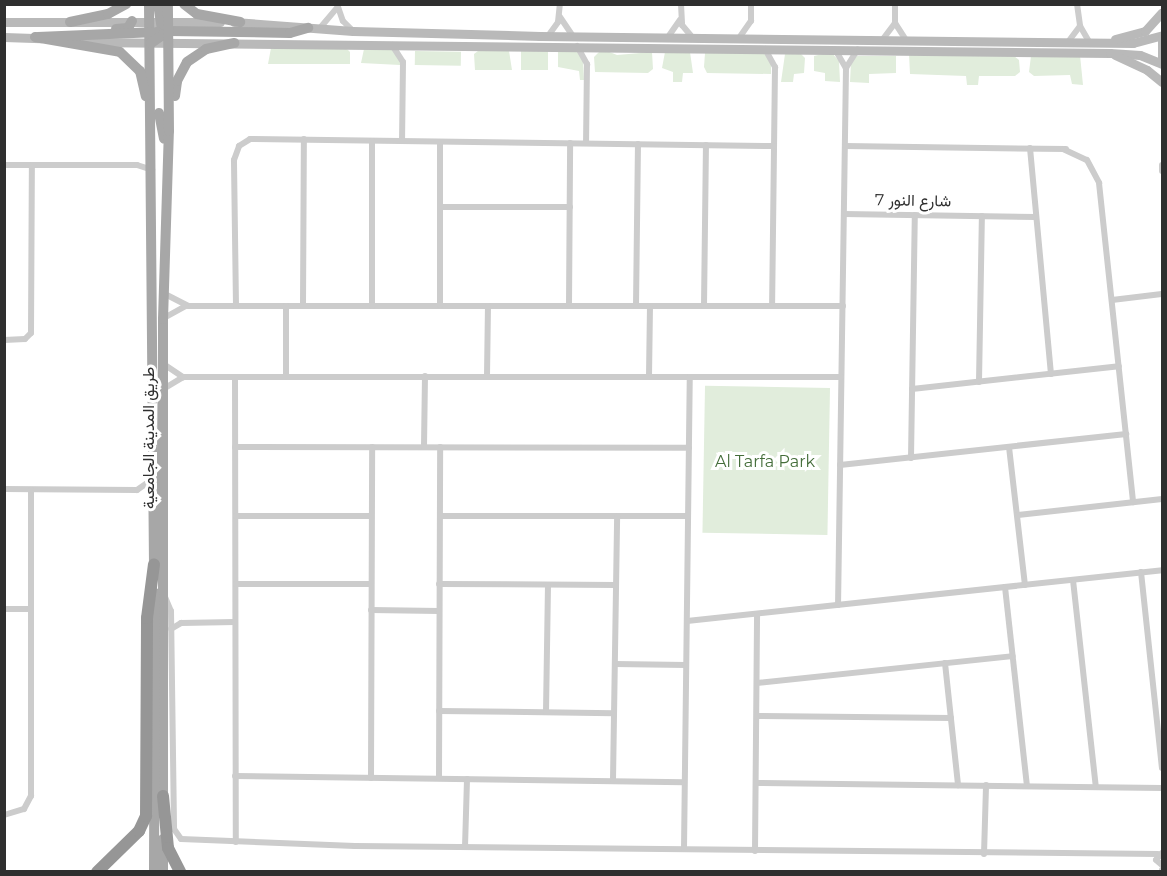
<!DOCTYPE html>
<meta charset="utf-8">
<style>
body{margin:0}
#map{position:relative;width:1167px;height:876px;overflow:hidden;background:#fff;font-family:Montserrat,Vazirmatn,sans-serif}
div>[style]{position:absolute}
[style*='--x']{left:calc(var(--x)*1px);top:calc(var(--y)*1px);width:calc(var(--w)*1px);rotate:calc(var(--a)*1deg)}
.green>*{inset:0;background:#e1eddc;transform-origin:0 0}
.minor>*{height:6px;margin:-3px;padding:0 3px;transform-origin:3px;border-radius:3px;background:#ccc}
.secondary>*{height:9px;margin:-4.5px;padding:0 4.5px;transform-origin:4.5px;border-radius:4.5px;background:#b9b9b9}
.primary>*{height:10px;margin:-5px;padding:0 5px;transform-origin:5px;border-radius:5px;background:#a7a7a7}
.motorway>*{height:12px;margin:-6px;padding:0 6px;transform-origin:6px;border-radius:6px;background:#969696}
span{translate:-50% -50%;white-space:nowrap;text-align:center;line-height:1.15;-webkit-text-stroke:6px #fff;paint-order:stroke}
.street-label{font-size:16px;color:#2f2f2f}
.park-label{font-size:16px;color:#446d3a}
.frame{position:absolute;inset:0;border:6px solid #2f2f2f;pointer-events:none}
</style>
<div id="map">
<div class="green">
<i style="clip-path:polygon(391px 46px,401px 59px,400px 65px,361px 63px,364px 49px)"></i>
<i style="clip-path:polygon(271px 48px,346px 48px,350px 52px,350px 64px,268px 64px)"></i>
<i style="clip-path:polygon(576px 48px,583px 58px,584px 80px,580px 80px,579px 71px,558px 67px,558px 51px)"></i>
<i style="clip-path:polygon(602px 49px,617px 55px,652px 52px,653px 69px,648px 73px,595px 72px,594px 57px)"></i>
<i style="left:415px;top:51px;width:46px;height:14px;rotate:1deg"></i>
<i style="clip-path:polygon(478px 51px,509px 51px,512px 70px,475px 70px,474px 54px)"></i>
<i style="left:521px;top:51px;width:27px;height:19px"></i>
<i style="clip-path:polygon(761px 51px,771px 60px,771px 74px,707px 73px,704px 67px,705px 53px)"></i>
<i style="clip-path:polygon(665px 52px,690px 52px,693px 73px,683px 73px,682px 82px,673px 82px,673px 72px,662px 68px)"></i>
<i style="clip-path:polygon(831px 52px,839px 61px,840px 82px,825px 81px,825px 73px,814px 71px,814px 56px)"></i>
<i style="clip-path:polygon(785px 54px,801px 54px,805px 58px,804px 73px,794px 74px,793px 82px,781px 82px)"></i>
<i style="clip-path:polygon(909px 54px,1014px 56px,1019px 60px,1020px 72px,1015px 76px,979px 76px,978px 85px,967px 85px,966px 76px,910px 74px)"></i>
<i style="clip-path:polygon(1080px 55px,1083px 85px,1072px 84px,1070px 75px,1034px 76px,1029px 72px,1031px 56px)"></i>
<i style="clip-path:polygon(857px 56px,896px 56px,896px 73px,869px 74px,869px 83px,850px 82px,851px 62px)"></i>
<i style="left:830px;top:388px;width:147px;height:125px;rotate:91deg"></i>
</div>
<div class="minor">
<i style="--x:337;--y:4;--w:18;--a:71"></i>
<i style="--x:343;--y:21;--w:14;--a:45"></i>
<i style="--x:681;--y:4;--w:21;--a:87"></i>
<i style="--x:682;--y:25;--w:16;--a:50"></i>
<i style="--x:895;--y:4;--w:19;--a:90"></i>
<i style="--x:895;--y:23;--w:20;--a:57"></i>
<i style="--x:1077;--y:4;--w:22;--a:82"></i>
<i style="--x:1080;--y:26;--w:20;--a:60"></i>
<i style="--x:560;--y:17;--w:22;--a:56"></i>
<i style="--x:320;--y:28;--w:26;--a:-50"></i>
<i style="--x:548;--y:36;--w:17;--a:-54"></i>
<i style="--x:558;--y:22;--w:18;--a:-84"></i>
<i style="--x:668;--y:37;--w:21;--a:-55"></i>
<i style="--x:739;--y:38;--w:21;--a:-55"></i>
<i style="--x:751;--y:21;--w:17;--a:-90"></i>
<i style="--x:883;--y:39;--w:20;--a:-53"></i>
<i style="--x:1068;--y:42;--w:20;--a:-53"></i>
<i style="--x:392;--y:45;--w:20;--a:57"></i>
<i style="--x:403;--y:62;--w:79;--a:90.7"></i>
<i style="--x:577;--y:46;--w:21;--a:61"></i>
<i style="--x:587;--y:64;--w:79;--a:90.7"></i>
<i style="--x:765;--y:49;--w:21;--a:61"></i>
<i style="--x:775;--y:67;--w:239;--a:90.7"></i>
<i style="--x:836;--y:51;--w:20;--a:60"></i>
<i style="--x:846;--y:68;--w:537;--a:90.85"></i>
<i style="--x:846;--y:68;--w:22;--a:-58"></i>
<i style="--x:845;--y:146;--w:221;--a:0.8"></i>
<i style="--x:1030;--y:148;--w:227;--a:84.7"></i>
<i style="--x:1063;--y:149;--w:26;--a:25"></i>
<i style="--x:1087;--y:160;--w:26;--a:62"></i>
<i style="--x:1099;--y:183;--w:321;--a:83.9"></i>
<i style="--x:4;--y:165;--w:133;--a:0"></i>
<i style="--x:137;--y:165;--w:16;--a:18"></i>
<i style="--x:1162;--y:165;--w:6;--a:90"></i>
<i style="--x:440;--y:207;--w:130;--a:0"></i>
<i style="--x:844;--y:214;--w:192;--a:0.9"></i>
<i style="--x:163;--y:293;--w:28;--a:27"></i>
<i style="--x:188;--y:306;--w:655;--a:0"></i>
<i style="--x:1112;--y:300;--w:50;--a:-6.8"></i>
<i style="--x:440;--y:305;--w:163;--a:-90"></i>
<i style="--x:569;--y:305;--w:162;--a:-89.6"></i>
<i style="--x:236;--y:306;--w:146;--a:-90.8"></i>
<i style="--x:234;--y:160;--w:15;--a:-70"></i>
<i style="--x:239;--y:146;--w:13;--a:-32"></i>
<i style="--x:250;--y:139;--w:524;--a:0.77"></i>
<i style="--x:303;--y:306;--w:167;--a:-89.7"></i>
<i style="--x:372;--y:306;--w:165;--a:-90"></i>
<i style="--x:636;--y:306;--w:162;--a:-89.3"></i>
<i style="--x:704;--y:306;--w:161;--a:-89.3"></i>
<i style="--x:164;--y:318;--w:25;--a:-29"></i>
<i style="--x:4;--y:340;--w:21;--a:-3"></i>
<i style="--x:25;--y:339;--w:8;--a:-45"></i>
<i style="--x:31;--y:333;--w:168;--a:-89.7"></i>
<i style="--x:165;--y:365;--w:22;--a:34"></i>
<i style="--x:487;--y:376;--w:70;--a:-89.2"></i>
<i style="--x:235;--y:377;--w:465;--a:89.9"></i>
<i style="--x:286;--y:377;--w:71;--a:-90"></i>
<i style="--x:649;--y:377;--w:71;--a:-89.2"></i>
<i style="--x:979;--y:382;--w:166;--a:-89"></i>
<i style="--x:165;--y:388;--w:21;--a:-31"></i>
<i style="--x:183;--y:377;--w:658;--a:0"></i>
<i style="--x:912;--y:389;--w:208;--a:-6.3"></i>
<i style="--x:235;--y:447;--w:454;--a:0.1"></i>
<i style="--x:424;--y:447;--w:71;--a:-89.2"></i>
<i style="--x:1009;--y:447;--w:139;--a:83.4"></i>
<i style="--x:911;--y:458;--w:243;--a:-89.1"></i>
<i style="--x:840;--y:465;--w:288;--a:-6.2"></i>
<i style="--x:4;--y:489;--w:133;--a:0.4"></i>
<i style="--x:137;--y:490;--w:19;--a:-35"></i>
<i style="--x:1018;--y:515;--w:145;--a:-6.3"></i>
<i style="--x:236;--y:516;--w:135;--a:0"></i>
<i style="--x:440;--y:516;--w:248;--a:0"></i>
<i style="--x:1141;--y:572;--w:197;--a:83.9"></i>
<i style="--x:1073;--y:580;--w:208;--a:83.7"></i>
<i style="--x:236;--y:584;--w:135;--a:0"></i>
<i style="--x:439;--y:584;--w:177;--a:0.3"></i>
<i style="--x:1005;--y:587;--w:200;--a:83.7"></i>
<i style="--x:165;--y:597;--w:15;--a:67"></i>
<i style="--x:171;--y:611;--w:218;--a:89.2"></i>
<i style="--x:174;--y:829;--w:12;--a:55"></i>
<i style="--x:181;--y:839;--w:174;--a:2.3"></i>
<i style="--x:355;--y:846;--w:803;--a:0.57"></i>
<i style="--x:4;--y:609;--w:27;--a:0"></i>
<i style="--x:371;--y:610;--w:68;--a:0.8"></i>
<i style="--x:687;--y:621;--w:478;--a:-6.1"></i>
<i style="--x:171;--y:629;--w:12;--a:-31"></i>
<i style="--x:181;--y:623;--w:54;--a:-1.1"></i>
<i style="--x:945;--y:663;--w:123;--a:83.9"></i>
<i style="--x:615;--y:664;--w:71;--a:0.8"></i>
<i style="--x:757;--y:683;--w:257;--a:-6"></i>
<i style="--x:439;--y:711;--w:175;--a:0.7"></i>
<i style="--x:546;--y:712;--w:127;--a:-89.1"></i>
<i style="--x:757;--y:716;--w:194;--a:0.6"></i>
<i style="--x:235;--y:776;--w:449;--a:0.8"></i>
<i style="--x:371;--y:778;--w:331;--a:-89.8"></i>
<i style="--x:439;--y:778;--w:331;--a:-89.8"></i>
<i style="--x:613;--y:780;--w:264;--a:-89.1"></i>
<i style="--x:756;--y:783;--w:406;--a:0.7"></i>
<i style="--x:4;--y:815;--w:21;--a:-17"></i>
<i style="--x:24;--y:809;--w:15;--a:-62"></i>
<i style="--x:31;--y:796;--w:306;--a:-90"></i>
<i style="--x:465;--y:847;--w:68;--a:-88.3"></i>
<i style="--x:684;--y:849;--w:472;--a:-89.3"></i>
<i style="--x:755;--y:851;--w:237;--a:-89.5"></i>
<i style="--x:1162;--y:853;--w:9;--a:131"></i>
<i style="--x:1156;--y:860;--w:8;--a:40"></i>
<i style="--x:984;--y:854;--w:69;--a:-88.3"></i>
<i style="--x:1162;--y:872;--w:2;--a:-90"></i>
</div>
<div class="secondary">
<i style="--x:4;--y:22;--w:216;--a:0"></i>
<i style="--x:234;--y:22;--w:119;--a:4.3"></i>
<i style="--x:353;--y:31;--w:187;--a:1.5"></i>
<i style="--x:540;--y:36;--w:593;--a:0.68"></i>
<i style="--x:1133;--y:43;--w:30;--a:-15"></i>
<i style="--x:4;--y:37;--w:37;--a:2"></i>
<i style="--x:1162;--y:37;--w:23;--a:90"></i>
<i style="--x:1115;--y:39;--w:31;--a:-15"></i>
<i style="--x:1145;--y:31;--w:25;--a:-48"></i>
<i style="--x:85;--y:42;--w:1025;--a:0.61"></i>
<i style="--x:1110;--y:53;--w:30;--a:4"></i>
<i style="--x:1140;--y:55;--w:24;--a:22"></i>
<i style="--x:1115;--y:55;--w:35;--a:25"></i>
<i style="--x:1147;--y:70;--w:19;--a:39"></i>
</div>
<div class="primary">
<i style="--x:149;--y:4;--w:567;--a:89.49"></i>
<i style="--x:158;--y:4;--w:32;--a:81"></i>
<i style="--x:184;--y:4;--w:16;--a:38"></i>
<i style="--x:197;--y:14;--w:44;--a:10.5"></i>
<i style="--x:70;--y:22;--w:39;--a:-12"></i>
<i style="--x:108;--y:14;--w:21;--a:-29"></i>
<i style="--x:116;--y:29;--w:12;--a:-5"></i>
<i style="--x:128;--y:28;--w:8;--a:-60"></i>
<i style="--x:35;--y:37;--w:86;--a:10"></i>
<i style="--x:120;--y:52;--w:28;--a:44"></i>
<i style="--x:140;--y:71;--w:26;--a:77"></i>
<i style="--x:38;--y:37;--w:119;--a:-2.4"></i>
<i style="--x:151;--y:43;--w:22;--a:-34"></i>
<i style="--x:169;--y:31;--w:121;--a:0.9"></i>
<i style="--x:290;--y:33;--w:19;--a:-16"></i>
<i style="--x:175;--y:96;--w:15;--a:-82"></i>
<i style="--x:177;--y:81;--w:21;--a:-62"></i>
<i style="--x:187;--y:62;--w:23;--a:-34"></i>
<i style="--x:206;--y:49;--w:29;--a:-12"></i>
<i style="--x:159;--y:113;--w:26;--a:79"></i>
<i style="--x:163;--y:802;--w:483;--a:-90"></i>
<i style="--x:163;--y:319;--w:188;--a:-88.2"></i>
<i style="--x:169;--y:131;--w:127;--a:-90.5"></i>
<i style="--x:154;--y:872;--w:279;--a:-89.8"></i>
<i style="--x:163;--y:872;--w:33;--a:-90"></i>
</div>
<div class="motorway">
<i style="--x:163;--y:796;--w:52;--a:84.5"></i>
<i style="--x:168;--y:848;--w:27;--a:63"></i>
<i style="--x:97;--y:872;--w:59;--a:-44.3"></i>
<i style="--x:139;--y:831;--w:17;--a:-65"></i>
<i style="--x:146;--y:816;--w:198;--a:-89.7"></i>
<i style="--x:147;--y:618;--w:54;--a:-82.6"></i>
</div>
<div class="street-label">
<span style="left:913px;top:201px;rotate:1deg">شارع النور 7</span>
<span style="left:149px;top:438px;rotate:-90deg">طريق المدينة الجامعية</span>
</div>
<div class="park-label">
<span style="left:765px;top:462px">Al Tarfa Park</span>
</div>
<div class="frame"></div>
</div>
